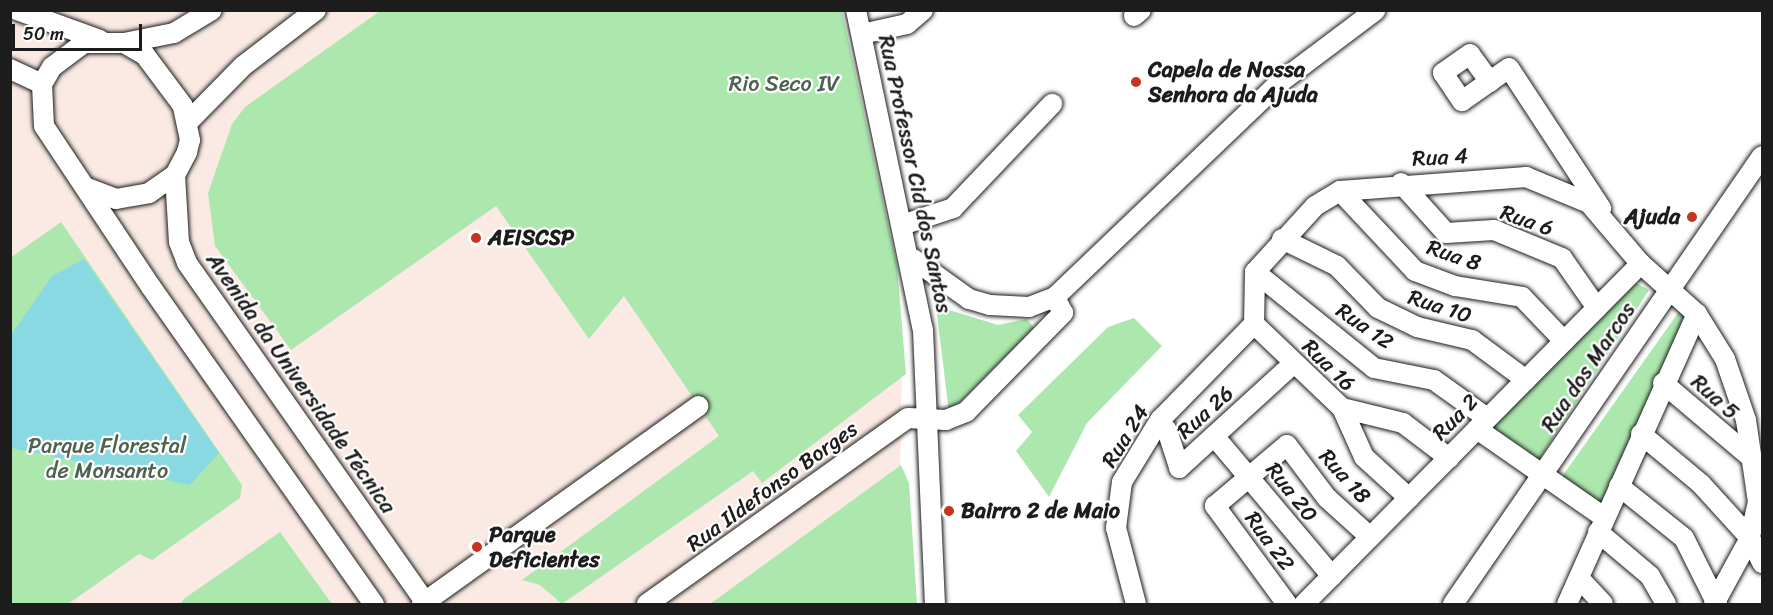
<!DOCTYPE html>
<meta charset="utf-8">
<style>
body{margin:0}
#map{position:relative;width:1773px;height:615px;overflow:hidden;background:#fff;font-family:Sriracha,sans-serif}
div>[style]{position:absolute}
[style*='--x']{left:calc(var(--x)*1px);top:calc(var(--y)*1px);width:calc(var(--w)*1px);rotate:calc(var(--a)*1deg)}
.built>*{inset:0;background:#faeae3}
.green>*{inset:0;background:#ace8ae}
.water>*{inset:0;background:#88d9e1}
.roads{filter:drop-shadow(0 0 2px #1c1c1c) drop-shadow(0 0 2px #1c1c1c)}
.street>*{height:20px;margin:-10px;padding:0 10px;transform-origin:10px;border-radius:10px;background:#fff}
.dots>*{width:16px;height:16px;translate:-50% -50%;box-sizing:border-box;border:3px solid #fff;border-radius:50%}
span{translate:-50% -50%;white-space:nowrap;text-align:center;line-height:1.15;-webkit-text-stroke:4.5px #fff;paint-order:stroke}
.poi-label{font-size:22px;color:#1c1c1c;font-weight:700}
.left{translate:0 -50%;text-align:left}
.right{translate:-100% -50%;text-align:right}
.park-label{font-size:22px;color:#4e634f}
.street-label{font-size:22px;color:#1c1c1c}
.frame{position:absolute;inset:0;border:12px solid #1c1c1c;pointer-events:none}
.scale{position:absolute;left:12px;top:24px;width:130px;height:27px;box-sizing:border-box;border:3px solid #1c1c1c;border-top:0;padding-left:8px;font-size:18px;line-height:21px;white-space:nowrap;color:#1c1c1c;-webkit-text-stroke:4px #fff;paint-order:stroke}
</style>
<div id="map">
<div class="built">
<i style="clip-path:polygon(11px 11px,448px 11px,902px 371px,900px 471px,720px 604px,11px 604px)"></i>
</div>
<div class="green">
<i style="clip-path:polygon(380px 11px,842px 11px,897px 266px,906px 374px,762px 483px,753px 471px,562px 604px,540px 585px,522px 580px,719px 436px,624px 296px,589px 339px,496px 206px,291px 350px,215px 246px,208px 193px,232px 124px,245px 107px)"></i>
<i style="clip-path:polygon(61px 222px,242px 485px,240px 498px,152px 560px,139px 554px,68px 604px,11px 604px,10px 258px)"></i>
<i style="clip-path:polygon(1636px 283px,1649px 290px,1538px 461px,1490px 428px)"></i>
<i style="clip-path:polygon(936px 306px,998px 325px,1027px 319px,1034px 328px,949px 413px)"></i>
<i style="clip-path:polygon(1683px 306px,1689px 317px,1603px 508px,1561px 478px)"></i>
<i style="clip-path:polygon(1134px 318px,1162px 346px,1087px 423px,1049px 497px,1016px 451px,1032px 432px,1018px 415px,1108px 327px)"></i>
<i style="clip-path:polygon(901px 465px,909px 483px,917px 604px,710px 604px)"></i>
<i style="clip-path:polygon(280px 532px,332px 604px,180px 604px,185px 598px)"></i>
</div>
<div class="water">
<i style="clip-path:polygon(84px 259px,219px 453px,190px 485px,11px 448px,11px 335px,52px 276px)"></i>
</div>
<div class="roads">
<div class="street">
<i style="--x:17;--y:10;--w:88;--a:19.9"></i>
<i style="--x:856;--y:10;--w:327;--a:78.2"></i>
<i style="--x:923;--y:330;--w:274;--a:87.5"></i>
<i style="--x:1134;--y:16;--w:9;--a:-41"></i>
<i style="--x:862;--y:34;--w:46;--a:-12.5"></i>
<i style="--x:907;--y:24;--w:21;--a:-41"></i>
<i style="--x:124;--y:43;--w:51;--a:-11.3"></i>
<i style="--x:174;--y:33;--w:44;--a:-31.2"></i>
<i style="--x:10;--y:69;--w:35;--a:25"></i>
<i style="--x:1490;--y:82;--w:34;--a:-126"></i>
<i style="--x:1470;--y:54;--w:33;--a:145"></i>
<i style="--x:1443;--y:73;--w:34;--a:56"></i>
<i style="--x:1462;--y:101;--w:57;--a:-35.1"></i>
<i style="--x:1509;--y:68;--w:168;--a:56.7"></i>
<i style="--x:188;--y:122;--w:78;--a:-45.5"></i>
<i style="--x:243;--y:66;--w:92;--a:-37.5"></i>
<i style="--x:175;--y:175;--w:67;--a:86.6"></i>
<i style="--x:179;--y:242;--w:22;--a:69"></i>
<i style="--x:187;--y:263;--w:417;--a:54.9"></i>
<i style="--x:1401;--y:183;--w:67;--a:48"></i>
<i style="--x:1446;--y:233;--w:48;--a:-3.6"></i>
<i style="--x:1494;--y:230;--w:74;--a:22.4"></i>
<i style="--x:1562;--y:258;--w:61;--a:55"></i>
<i style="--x:85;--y:187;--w:33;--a:21"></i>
<i style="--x:116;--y:199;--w:34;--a:-10"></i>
<i style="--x:149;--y:193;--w:32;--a:-35"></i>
<i style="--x:175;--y:175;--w:26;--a:-62"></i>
<i style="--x:187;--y:152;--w:12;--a:-76"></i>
<i style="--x:190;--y:140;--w:35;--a:-102"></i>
<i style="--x:183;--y:106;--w:64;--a:-126.7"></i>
<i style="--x:145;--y:55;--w:24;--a:-150"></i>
<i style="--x:124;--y:43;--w:40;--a:180"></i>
<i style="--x:84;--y:43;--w:40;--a:143"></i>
<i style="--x:52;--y:67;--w:20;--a:120"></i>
<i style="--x:42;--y:84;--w:42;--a:87.3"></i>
<i style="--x:44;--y:126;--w:193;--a:56.4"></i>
<i style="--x:151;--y:287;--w:388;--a:54.9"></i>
<i style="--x:1340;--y:191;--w:110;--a:46.8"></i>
<i style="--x:1415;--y:271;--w:43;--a:20.6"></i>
<i style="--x:1455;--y:286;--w:68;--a:9.3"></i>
<i style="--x:1522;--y:297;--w:61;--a:46.3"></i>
<i style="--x:905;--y:224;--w:51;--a:-18.4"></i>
<i style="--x:953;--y:208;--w:144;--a:-46.4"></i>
<i style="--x:1282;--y:239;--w:61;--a:26.1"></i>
<i style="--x:1337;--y:266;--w:59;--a:45.7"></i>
<i style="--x:1378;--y:308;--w:43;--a:26"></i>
<i style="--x:1417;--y:327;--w:57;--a:13.3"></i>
<i style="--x:1472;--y:340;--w:67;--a:36.5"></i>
<i style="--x:913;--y:259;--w:69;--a:35.5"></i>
<i style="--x:969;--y:299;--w:22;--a:16"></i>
<i style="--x:990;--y:305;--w:39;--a:3"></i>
<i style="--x:1029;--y:307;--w:28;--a:-21"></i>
<i style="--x:1055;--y:297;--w:310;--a:-43.7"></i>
<i style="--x:1279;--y:83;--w:121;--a:-37"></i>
<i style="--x:1255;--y:272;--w:153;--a:38.9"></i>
<i style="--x:1374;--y:368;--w:61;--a:11.3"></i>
<i style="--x:1434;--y:380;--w:65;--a:35.6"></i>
<i style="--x:1254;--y:324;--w:52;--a:-88.9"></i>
<i style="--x:1255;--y:272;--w:89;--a:-47.7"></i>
<i style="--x:1315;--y:206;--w:29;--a:-31"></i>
<i style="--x:1340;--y:191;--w:187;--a:-4.3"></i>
<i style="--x:1526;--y:177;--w:68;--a:22.4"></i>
<i style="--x:1589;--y:203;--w:80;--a:49.6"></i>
<i style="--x:1641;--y:264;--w:75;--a:41.8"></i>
<i style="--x:1697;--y:314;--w:53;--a:58.1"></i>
<i style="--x:1725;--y:359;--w:65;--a:71"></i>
<i style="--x:1746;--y:420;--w:83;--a:81.7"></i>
<i style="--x:1758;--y:502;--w:37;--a:103"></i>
<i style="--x:1750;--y:538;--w:75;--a:118.6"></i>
<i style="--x:1254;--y:324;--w:122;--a:43.7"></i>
<i style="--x:1342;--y:408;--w:54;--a:65.8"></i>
<i style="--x:1364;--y:457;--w:61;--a:42.3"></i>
<i style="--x:1663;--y:383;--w:126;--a:40.2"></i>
<i style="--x:1342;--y:408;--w:63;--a:13.8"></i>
<i style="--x:1403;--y:423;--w:58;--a:37.3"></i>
<i style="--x:1477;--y:429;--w:156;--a:34.8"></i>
<i style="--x:1167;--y:430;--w:40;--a:72"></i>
<i style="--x:1179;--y:468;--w:154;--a:-42.4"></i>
<i style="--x:1641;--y:434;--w:78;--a:39.8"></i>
<i style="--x:1701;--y:484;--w:73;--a:47.8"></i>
<i style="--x:1750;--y:538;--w:28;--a:64"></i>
<i style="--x:1214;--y:436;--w:183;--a:49.9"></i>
<i style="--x:1619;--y:486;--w:83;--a:38.7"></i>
<i style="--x:1684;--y:538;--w:74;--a:63.4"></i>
<i style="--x:1598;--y:532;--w:68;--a:40.2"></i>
<i style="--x:1650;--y:576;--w:32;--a:60"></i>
<i style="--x:1579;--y:578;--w:35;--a:47"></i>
<i style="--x:422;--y:604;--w:340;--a:-35.6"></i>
<i style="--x:647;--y:604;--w:320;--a:-35.5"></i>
<i style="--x:908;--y:418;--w:38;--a:3"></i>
<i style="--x:946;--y:420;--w:22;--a:-22"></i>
<i style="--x:966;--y:412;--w:139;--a:-45.6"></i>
<i style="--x:1063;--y:313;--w:18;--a:-117"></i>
<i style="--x:1136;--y:604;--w:79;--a:-104.7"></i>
<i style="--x:1116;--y:528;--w:46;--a:-82.6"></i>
<i style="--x:1122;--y:482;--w:73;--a:-58.5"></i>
<i style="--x:1160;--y:420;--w:134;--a:-45.6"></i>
<i style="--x:1287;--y:604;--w:122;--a:-126.3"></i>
<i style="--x:1215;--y:506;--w:94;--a:-40.3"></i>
<i style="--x:1287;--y:445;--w:66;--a:53"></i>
<i style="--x:1327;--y:498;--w:58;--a:42.2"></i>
<i style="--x:1304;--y:604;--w:479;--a:-45.3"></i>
<i style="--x:1453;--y:604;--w:544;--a:-55.4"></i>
<i style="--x:1567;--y:604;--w:318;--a:-65.9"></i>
</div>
</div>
<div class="dots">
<i style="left:1136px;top:82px;background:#c8321e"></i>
<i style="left:1692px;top:217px;background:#c8321e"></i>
<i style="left:476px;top:238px;background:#c8321e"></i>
<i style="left:949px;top:511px;background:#c8321e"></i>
<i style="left:477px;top:547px;background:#c8321e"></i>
</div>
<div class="poi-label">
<span class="left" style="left:1148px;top:82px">Capela de Nossa<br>Senhora da Ajuda</span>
<span class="right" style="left:1680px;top:217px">Ajuda</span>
<span class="left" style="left:488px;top:238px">AEISCSP</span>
<span class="left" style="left:961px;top:511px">Bairro 2 de Maio</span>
<span class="left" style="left:489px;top:547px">Parque<br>Deficientes</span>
</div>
<div class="park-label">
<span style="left:784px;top:84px">Rio Seco IV</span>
<span style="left:107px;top:458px">Parque Florestal<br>de Monsanto</span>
</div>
<div class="street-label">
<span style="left:1440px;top:157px;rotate:-3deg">Rua 4</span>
<span style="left:915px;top:174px;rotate:78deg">Rua Professor Cid dos Santos</span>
<span style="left:1527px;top:220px;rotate:19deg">Rua 6</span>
<span style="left:1454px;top:255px;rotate:19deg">Rua 8</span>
<span style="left:1440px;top:306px;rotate:18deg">Rua 10</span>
<span style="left:1365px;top:326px;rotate:35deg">Rua 12</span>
<span style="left:1329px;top:365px;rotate:44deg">Rua 16</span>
<span style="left:1588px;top:367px;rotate:-56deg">Rua dos Marcos</span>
<span style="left:301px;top:383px;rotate:55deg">Avenida da Universidade Técnica</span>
<span style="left:1715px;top:397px;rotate:42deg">Rua 5</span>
<span style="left:1205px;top:412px;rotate:-42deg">Rua 26</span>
<span style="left:1455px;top:417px;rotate:-45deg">Rua 2</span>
<span style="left:1125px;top:436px;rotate:-58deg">Rua 24</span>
<span style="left:1345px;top:476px;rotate:48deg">Rua 18</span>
<span style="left:772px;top:486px;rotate:-36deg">Rua Ildefonso Borges</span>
<span style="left:1292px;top:492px;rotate:52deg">Rua 20</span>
<span style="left:1270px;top:541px;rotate:54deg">Rua 22</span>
</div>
<div class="frame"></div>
<div class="scale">50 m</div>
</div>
